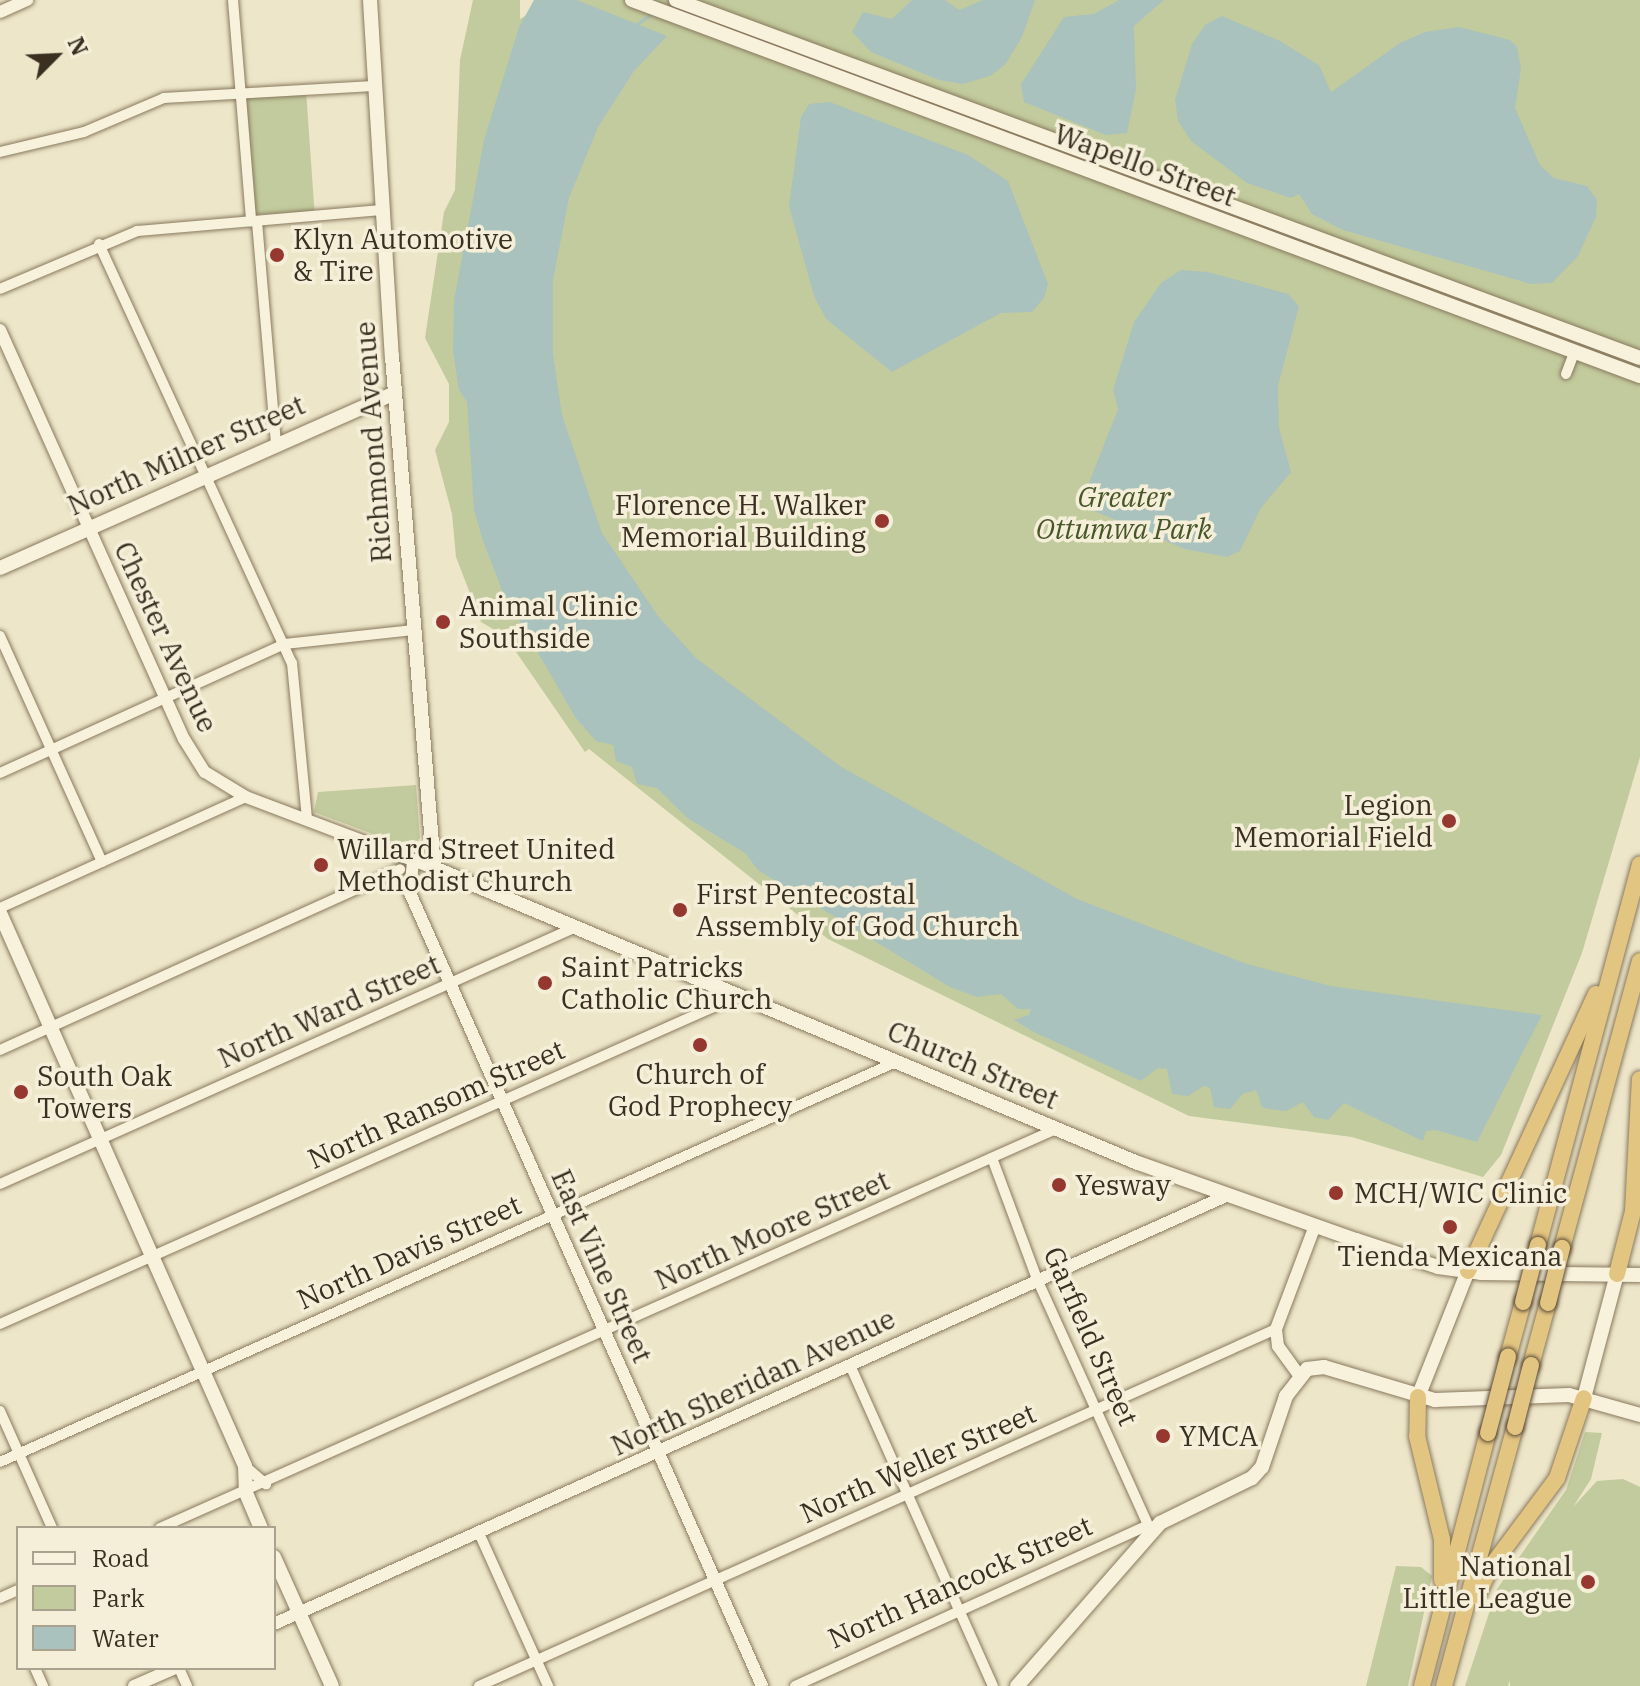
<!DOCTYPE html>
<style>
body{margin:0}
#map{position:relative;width:1640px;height:1686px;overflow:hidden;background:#ede6c9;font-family:"IBM Plex Serif",serif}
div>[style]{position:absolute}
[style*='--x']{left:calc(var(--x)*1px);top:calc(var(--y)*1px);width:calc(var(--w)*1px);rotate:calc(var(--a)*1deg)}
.green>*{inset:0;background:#c2cb9d;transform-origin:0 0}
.water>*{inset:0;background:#aac2bd}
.stream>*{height:3px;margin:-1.5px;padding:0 1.5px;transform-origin:1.5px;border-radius:1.5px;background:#aac2bd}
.roads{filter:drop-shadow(0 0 2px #89795e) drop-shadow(0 0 2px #89795e)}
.minor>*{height:10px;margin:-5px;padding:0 5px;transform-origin:5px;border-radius:5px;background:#f8f2dd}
.tertiary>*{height:12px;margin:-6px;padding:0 6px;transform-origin:6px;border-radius:6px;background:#f8f2dd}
.secondary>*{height:14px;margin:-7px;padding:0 7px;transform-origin:7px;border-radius:7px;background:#f8f2dd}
.trunk>*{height:16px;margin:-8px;padding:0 8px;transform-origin:8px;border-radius:8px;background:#e3c582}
.bridges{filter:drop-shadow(0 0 2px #584732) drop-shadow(0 0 2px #584732)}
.trunk-bridge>*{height:16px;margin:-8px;padding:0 8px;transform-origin:8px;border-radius:8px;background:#e3c582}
.dots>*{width:22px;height:22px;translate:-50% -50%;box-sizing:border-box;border:4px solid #f5efd9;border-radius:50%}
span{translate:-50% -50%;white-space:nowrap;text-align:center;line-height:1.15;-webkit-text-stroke:7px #f5efd9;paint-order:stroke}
.street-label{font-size:28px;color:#3a2f21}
.poi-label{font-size:28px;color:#3a2f21}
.left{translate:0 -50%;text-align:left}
.right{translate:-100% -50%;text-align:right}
.park-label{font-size:28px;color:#475629;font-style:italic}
.legend{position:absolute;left:16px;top:1526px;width:260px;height:144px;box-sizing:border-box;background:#f5efd9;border:2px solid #aaa28f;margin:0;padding:10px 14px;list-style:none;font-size:24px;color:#3a2f21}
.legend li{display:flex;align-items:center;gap:16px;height:40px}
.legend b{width:40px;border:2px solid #aaa28f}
.north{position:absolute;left:16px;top:16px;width:80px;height:80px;-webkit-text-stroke:6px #f5efd9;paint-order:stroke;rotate:66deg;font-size:22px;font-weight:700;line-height:32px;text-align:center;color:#3a2f21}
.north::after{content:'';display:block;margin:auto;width:28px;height:36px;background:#3a2f21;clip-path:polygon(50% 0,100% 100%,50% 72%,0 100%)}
</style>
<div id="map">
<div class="green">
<i style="clip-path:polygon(473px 0,520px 0,520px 19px,553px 0,1640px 0,1640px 757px,1582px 953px,1501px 1155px,1483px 1177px,1352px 1137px,1189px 1116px,828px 939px,589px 749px,585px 752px,505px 636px,481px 622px,456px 557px,452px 514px,435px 450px,449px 422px,449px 384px,425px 338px,444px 212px,455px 190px,460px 60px)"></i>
<i style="left:306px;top:90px;width:121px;height:65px;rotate:86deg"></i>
<i style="clip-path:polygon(416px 785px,420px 838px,413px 849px,314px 812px,318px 792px)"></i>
<i style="clip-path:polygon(1585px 1432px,1602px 1433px,1591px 1479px,1573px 1507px,1597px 1481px,1623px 1479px,1640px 1487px,1640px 1686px,1510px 1686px,1510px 1680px,1508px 1686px,1465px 1686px,1497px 1589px,1566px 1490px)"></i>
<i style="clip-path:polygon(1396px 1566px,1421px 1567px,1432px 1576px,1408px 1686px,1366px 1686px)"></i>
</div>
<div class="water">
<i style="clip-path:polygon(534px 0,577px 0,667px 36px,634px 71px,598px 127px,569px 198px,553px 280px,553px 354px,562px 415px,602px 533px,658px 616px,696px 658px,840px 766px,1077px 899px,1247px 964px,1331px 986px,1542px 1015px,1477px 1142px,1436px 1130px,1426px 1131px,1423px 1141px,1344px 1103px,1328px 1120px,1314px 1117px,1303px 1102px,1286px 1111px,1269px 1109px,1262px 1107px,1256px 1090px,1243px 1094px,1230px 1109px,1214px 1107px,1210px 1088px,1204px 1086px,1188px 1096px,1172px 1094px,1167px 1069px,1158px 1068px,1141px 1081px,1034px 1032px,1014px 1020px,1029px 1015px,1031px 1009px,1018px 1009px,1001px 994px,977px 997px,950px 987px,758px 870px,745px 853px,686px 817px,657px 788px,637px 784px,632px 767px,616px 761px,613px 745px,596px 741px,575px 717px,502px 590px,483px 541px,474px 510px,467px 402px,459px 390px,453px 352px,454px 300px,484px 140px,519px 27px)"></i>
<i style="clip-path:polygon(912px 0,945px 0,959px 10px,983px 0,1035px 0,1022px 37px,1005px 65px,990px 76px,963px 84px,939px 80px,871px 52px,852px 32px,863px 12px,892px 19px)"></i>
<i style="clip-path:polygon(1119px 0,1164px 0,1134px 26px,1136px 89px,1127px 133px,1106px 135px,1024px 102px,1021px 84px,1064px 17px,1094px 14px)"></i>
<i style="clip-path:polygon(1222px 16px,1280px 41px,1319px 65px,1331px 92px,1400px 43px,1425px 32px,1459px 27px,1510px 40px,1517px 47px,1521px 69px,1515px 108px,1540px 165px,1554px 178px,1587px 186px,1597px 200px,1596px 217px,1578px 256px,1552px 283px,1531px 284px,1343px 230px,1312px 214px,1299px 194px,1291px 198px,1247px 183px,1191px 141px,1178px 121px,1175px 100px,1192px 44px,1205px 25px)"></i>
<i style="clip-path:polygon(830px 102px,968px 155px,1008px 181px,1048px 284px,1044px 298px,1032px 312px,1001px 313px,892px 372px,826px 319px,814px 296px,789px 206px,801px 117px,809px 104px)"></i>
<i style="clip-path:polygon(1181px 270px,1208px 272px,1288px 294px,1299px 306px,1278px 386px,1279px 428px,1291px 472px,1261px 508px,1240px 551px,1227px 557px,1185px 549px,1092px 510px,1088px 485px,1118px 409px,1113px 390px,1134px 322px,1161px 283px)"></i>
</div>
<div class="stream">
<i style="--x:634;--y:26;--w:24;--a:-35"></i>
</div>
<div class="roads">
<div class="minor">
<i style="--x:233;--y:0;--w:222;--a:85.3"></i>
<i style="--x:0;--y:152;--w:86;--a:-13.4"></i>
<i style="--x:84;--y:132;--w:87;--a:-23"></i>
<i style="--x:164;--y:98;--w:209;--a:-3.3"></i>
<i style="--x:257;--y:222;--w:224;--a:85.1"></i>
<i style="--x:99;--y:244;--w:461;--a:65.3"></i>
<i style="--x:292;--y:663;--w:156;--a:84.5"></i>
<i style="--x:0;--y:289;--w:149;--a:-22.9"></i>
<i style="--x:137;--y:231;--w:246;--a:-4.9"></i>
<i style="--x:1566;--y:374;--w:25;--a:-69"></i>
<i style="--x:0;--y:636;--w:248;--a:65.7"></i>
<i style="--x:0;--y:773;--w:313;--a:-24.4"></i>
<i style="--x:285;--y:644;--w:129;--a:-6.2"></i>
<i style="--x:0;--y:908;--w:270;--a:-24.3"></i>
<i style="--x:0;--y:1050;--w:439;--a:-24.3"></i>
<i style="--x:992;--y:1158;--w:129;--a:69.6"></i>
<i style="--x:1037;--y:1279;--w:277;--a:65.7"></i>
<i style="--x:0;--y:1184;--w:631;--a:-24.05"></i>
<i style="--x:0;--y:1324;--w:808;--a:-23.96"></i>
<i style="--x:850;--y:1365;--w:351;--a:66"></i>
<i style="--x:0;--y:1411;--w:128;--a:66"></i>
<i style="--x:0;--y:1462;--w:983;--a:-24.06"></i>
<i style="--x:245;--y:1466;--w:28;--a:41"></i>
<i style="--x:160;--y:1528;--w:981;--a:-24"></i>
<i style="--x:479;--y:1533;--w:168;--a:65.7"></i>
<i style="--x:0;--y:1598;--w:20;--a:-24"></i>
<i style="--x:35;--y:1668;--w:20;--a:66"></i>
<i style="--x:179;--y:1668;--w:20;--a:66"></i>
<i style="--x:479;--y:1686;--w:873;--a:-24.13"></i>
<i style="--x:795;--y:1686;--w:388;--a:-24.5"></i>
</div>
<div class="tertiary">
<i style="--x:0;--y:12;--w:30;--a:-24"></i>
<i style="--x:0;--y:330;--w:448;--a:65.8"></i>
<i style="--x:184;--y:739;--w:39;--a:58"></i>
<i style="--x:205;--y:772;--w:48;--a:31.4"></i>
<i style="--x:246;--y:797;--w:201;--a:20.7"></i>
<i style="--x:413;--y:862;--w:31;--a:96"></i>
<i style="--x:410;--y:893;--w:868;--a:66.06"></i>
<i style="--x:1299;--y:1375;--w:36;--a:-126"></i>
<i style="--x:1278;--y:1346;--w:17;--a:-97"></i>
<i style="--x:1276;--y:1329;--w:110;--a:-69.3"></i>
<i style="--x:274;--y:1624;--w:1044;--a:-24.21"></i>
<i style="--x:134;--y:1686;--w:45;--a:-23.7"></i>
</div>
<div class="secondary">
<i style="--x:370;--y:0;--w:357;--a:86.5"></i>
<i style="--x:392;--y:356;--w:514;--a:85.31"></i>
<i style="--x:434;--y:868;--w:763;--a:22.74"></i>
<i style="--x:1138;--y:1163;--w:231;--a:19.5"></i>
<i style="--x:1356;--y:1240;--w:86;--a:18.2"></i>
<i style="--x:1438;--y:1267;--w:43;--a:7.9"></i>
<i style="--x:1481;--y:1273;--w:159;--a:0.7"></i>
<i style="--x:632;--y:0;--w:1076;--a:20.46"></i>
<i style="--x:676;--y:0;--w:1028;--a:20.37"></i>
<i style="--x:0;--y:568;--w:432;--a:-23.9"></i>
<i style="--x:0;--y:913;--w:605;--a:66.1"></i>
<i style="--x:245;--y:1466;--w:27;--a:88"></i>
<i style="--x:246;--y:1493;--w:38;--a:67"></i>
<i style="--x:1418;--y:1397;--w:136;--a:-68.4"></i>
<i style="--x:1584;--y:1398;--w:128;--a:-75.1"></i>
<i style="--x:274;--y:1557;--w:141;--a:65.8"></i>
<i style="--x:1017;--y:1686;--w:217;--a:-48.7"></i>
<i style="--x:1160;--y:1523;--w:102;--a:-26.1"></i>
<i style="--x:1252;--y:1478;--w:15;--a:-48"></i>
<i style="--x:1262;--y:1467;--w:75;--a:-71.3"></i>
<i style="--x:1286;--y:1396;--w:34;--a:-52"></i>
<i style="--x:1307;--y:1369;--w:17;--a:-7"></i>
<i style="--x:1324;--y:1367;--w:116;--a:16.6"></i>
<i style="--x:1435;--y:1400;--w:134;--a:-2.1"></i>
<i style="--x:1569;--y:1395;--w:74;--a:15.7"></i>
</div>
<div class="trunk">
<i style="--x:1538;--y:1245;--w:394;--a:-75"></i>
<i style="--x:1562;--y:1248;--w:297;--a:-74.8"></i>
<i style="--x:1468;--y:1271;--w:305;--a:-65.2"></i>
<i style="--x:1617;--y:1274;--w:65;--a:-75.7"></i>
<i style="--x:1633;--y:1211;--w:132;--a:-87"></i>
<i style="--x:1508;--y:1357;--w:57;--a:-74.7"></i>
<i style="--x:1531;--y:1365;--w:64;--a:-74.7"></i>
<i style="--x:1418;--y:1397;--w:39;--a:91"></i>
<i style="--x:1417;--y:1436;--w:106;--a:76.4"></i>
<i style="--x:1442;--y:1539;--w:41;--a:90"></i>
<i style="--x:1477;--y:1596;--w:31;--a:-65"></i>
<i style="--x:1490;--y:1568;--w:112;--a:-53.3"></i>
<i style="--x:1557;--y:1478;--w:84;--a:-71.4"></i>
<i style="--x:1422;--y:1686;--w:261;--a:-75.4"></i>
<i style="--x:1444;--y:1686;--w:269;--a:-74.7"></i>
</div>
</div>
<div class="bridges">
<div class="trunk-bridge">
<i style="--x:1523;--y:1302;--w:59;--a:-75.3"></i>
<i style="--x:1548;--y:1303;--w:57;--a:-75.7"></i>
<i style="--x:1515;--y:1427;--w:64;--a:-75.5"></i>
<i style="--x:1488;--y:1433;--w:79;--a:-75.3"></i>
</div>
</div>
<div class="dots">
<i style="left:277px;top:255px;background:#963830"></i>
<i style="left:882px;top:521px;background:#963830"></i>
<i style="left:443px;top:622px;background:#963830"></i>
<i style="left:1449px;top:821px;background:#963830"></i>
<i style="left:321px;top:865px;background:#963830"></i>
<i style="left:680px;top:910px;background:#963830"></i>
<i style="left:545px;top:983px;background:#963830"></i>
<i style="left:700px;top:1045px;background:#963830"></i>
<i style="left:21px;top:1092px;background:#963830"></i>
<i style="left:1059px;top:1185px;background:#963830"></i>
<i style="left:1336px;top:1193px;background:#963830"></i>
<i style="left:1450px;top:1227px;background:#963830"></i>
<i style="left:1163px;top:1436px;background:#963830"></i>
<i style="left:1588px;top:1582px;background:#963830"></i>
</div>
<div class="street-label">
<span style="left:1145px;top:165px;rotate:20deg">Wapello Street</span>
<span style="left:373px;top:442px;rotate:-94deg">Richmond Avenue</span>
<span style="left:186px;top:455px;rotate:-24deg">North Milner Street</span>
<span style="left:166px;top:637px;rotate:65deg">Chester Avenue</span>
<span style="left:329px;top:1011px;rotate:-24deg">North Ward Street</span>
<span style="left:973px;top:1065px;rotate:23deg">Church Street</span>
<span style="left:436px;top:1104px;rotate:-24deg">North Ransom Street</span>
<span style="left:772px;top:1230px;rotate:-24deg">North Moore Street</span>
<span style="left:409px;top:1252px;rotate:-24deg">North Davis Street</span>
<span style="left:602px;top:1266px;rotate:66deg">East Vine Street</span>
<span style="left:1091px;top:1336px;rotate:66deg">Garfield Street</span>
<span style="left:753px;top:1382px;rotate:-25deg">North Sheridan Avenue</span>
<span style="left:918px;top:1463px;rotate:-24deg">North Weller Street</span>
<span style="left:960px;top:1582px;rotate:-24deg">North Hancock Street</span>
</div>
<div class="poi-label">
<span class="left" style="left:293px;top:255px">Klyn Automotive<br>&amp; Tire</span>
<span class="right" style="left:866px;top:521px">Florence H. Walker<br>Memorial Building</span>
<span class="left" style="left:459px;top:622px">Animal Clinic<br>Southside</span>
<span class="right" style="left:1433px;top:821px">Legion<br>Memorial Field</span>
<span class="left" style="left:337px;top:865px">Willard Street United<br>Methodist Church</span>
<span class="left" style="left:696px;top:910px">First Pentecostal<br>Assembly of God Church</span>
<span class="left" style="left:561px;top:983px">Saint Patricks<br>Catholic Church</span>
<span style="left:700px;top:1090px">Church of<br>God Prophecy</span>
<span class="left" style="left:37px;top:1092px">South Oak<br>Towers</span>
<span class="left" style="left:1075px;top:1185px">Yesway</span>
<span class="left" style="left:1354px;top:1193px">MCH/WIC Clinic</span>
<span style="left:1450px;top:1256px">Tienda Mexicana</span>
<span class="left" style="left:1179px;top:1436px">YMCA</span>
<span class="right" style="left:1572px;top:1582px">National<br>Little League</span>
</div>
<div class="park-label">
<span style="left:1124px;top:513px">Greater<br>Ottumwa Park</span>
</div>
<ul class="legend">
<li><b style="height:10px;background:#f8f2dd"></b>Road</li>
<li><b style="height:22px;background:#c2cb9d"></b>Park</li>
<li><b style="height:22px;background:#aac2bd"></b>Water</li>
</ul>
<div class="north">N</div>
</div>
